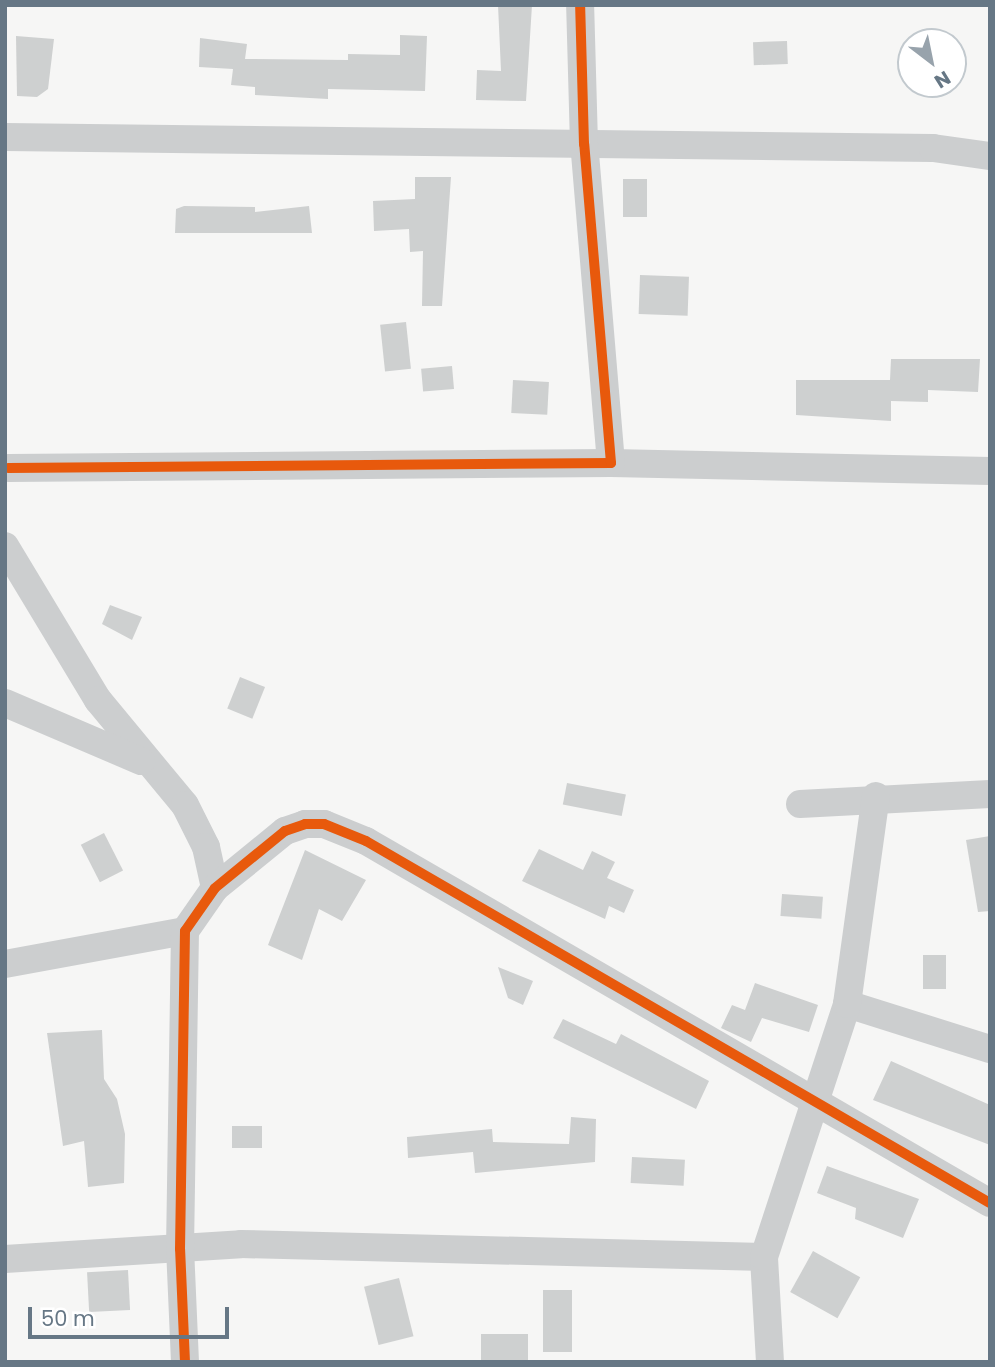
<!DOCTYPE html>
<style>
body{margin:0}
#map{position:relative;width:995px;height:1367px;overflow:hidden;background:#f6f6f5;font-family:Poppins,sans-serif}
div>[style]{position:absolute}
[style*='--x']{left:calc(var(--x)*1px);top:calc(var(--y)*1px);width:calc(var(--w)*1px);rotate:calc(var(--a)*1deg)}
.building>*{inset:0;background:#ced0d0;transform-origin:0 0}
.street>*{height:28px;margin:-14px;padding:0 14px;transform-origin:14px;border-radius:14px;background:#cccecf}
.cycleway>*{height:10px;margin:-5px;padding:0 5px;transform-origin:5px;border-radius:5px;background:#e8590c}
span{translate:-50% -50%;white-space:nowrap;text-align:center;line-height:1.15;-webkit-text-stroke:7px #fff;paint-order:stroke}
.frame{position:absolute;inset:0;border:7px solid #667785;pointer-events:none}
.north{position:absolute;left:897px;top:28px;width:70px;height:70px;box-sizing:border-box;background:#fff;border:2px solid #c2c9ce;border-radius:50%;rotate:148deg;font-size:19px;font-weight:700;line-height:28px;text-align:center;color:#667785}
.north::after{content:'';display:block;margin:auto;width:24px;height:32px;background:#98a3ac;clip-path:polygon(50% 0,100% 100%,50% 72%,0 100%)}
.scale{position:absolute;left:28px;top:1307px;width:201px;height:32px;box-sizing:border-box;border:4px solid #667785;border-top:0;padding-left:9px;font-size:21px;line-height:24px;white-space:nowrap;color:#667785;-webkit-text-stroke:5px #fff;paint-order:stroke}
</style>
<div id="map">
<div class="building">
<i style="clip-path:polygon(498px 5px,532px 5px,526px 101px,476px 100px,477px 70px,501px 71px)"></i>
<i style="clip-path:polygon(400px 35px,427px 36px,425px 91px,328px 89px,328px 99px,255px 95px,255px 87px,231px 85px,233px 69px,199px 67px,200px 38px,247px 44px,245px 59px,348px 60px,348px 54px,400px 55px)"></i>
<i style="clip-path:polygon(16px 36px,54px 39px,48px 89px,37px 97px,17px 96px)"></i>
<i style="left:787px;top:41px;width:23px;height:34px;rotate:88deg"></i>
<i style="clip-path:polygon(415px 177px,451px 177px,442px 306px,422px 306px,423px 251px,410px 252px,409px 229px,374px 231px,373px 201px,415px 199px)"></i>
<i style="left:647px;top:179px;width:38px;height:24px;rotate:90deg"></i>
<i style="clip-path:polygon(184px 206px,255px 207px,255px 212px,309px 206px,312px 233px,175px 233px,176px 209px)"></i>
<i style="left:640px;top:275px;width:49px;height:39px;rotate:2deg"></i>
<i style="left:406px;top:322px;width:47px;height:26px;rotate:84deg"></i>
<i style="clip-path:polygon(891px 359px,980px 359px,978px 392px,928px 390px,928px 402px,891px 401px,891px 421px,796px 415px,796px 380px,890px 380px)"></i>
<i style="left:452px;top:366px;width:23px;height:31px;rotate:85deg"></i>
<i style="left:513px;top:380px;width:36px;height:33px;rotate:3deg"></i>
<i style="clip-path:polygon(110px 605px,142px 617px,132px 640px,102px 624px)"></i>
<i style="left:240px;top:677px;width:27px;height:34px;rotate:22deg"></i>
<i style="left:567px;top:783px;width:60px;height:22px;rotate:11deg"></i>
<i style="left:104px;top:833px;width:42px;height:26px;rotate:63deg"></i>
<i style="clip-path:polygon(990px 836px,990px 911px,978px 912px,966px 840px)"></i>
<i style="clip-path:polygon(539px 849px,583px 870px,592px 851px,615px 862px,607px 878px,634px 890px,624px 913px,609px 906px,605px 919px,522px 881px)"></i>
<i style="clip-path:polygon(305px 850px,366px 880px,342px 921px,319px 909px,302px 960px,268px 945px)"></i>
<i style="left:782px;top:894px;width:41px;height:22px;rotate:4deg"></i>
<i style="left:923px;top:955px;width:23px;height:34px"></i>
<i style="clip-path:polygon(498px 967px,533px 981px,523px 1005px,508px 998px)"></i>
<i style="clip-path:polygon(755px 983px,818px 1005px,809px 1032px,762px 1018px,751px 1042px,721px 1028px,732px 1005px,745px 1010px)"></i>
<i style="clip-path:polygon(563px 1019px,616px 1044px,621px 1034px,709px 1081px,696px 1109px,553px 1038px)"></i>
<i style="clip-path:polygon(102px 1030px,104px 1079px,117px 1099px,125px 1134px,124px 1183px,88px 1187px,84px 1141px,63px 1146px,47px 1033px)"></i>
<i style="clip-path:polygon(891px 1061px,990px 1105px,990px 1145px,873px 1100px)"></i>
<i style="clip-path:polygon(571px 1117px,596px 1119px,595px 1162px,475px 1173px,473px 1152px,408px 1158px,407px 1137px,492px 1129px,493px 1142px,569px 1144px)"></i>
<i style="left:232px;top:1126px;width:30px;height:22px"></i>
<i style="left:632px;top:1157px;width:53px;height:26px;rotate:3deg"></i>
<i style="clip-path:polygon(827px 1166px,919px 1199px,903px 1238px,855px 1219px,856px 1208px,817px 1193px)"></i>
<i style="left:813px;top:1251px;width:54px;height:47px;rotate:29deg"></i>
<i style="left:128px;top:1270px;width:40px;height:41px;rotate:87deg"></i>
<i style="left:399px;top:1278px;width:60px;height:36px;rotate:76deg"></i>
<i style="left:543px;top:1290px;width:29px;height:62px"></i>
<i style="left:528px;top:1334px;width:28px;height:47px;rotate:90deg"></i>
</div>
<div class="street">
<i style="--x:5;--y:137;--w:928;--a:0.68"></i>
<i style="--x:933;--y:148;--w:58;--a:8"></i>
<i style="--x:611;--y:463;--w:379;--a:1.2"></i>
<i style="--x:8;--y:468;--w:603;--a:-0.48"></i>
<i style="--x:611;--y:463;--w:320;--a:-94.8"></i>
<i style="--x:584;--y:144;--w:139;--a:-91.6"></i>
<i style="--x:5;--y:546;--w:180;--a:58.9"></i>
<i style="--x:98;--y:700;--w:136;--a:50.4"></i>
<i style="--x:185;--y:805;--w:47;--a:63.4"></i>
<i style="--x:206;--y:847;--w:42;--a:77.6"></i>
<i style="--x:5;--y:703;--w:148;--a:23.1"></i>
<i style="--x:800;--y:804;--w:190;--a:-3"></i>
<i style="--x:5;--y:964;--w:183;--a:-10.4"></i>
<i style="--x:847;--y:1004;--w:150;--a:17.5"></i>
<i style="--x:5;--y:1259;--w:236;--a:-3.6"></i>
<i style="--x:241;--y:1244;--w:523;--a:1.42"></i>
<i style="--x:185;--y:1362;--w:113;--a:-92.5"></i>
<i style="--x:180;--y:1249;--w:318;--a:-89.1"></i>
<i style="--x:185;--y:931;--w:52;--a:-55.1"></i>
<i style="--x:215;--y:888;--w:90;--a:-39.2"></i>
<i style="--x:285;--y:831;--w:21;--a:-19"></i>
<i style="--x:305;--y:824;--w:19;--a:0"></i>
<i style="--x:324;--y:824;--w:45;--a:22"></i>
<i style="--x:366;--y:841;--w:721;--a:30.12"></i>
<i style="--x:770;--y:1362;--w:105;--a:-93.3"></i>
<i style="--x:764;--y:1257;--w:266;--a:-71.8"></i>
<i style="--x:847;--y:1004;--w:210;--a:-82.1"></i>
</div>
<div class="cycleway">
<i style="--x:8;--y:468;--w:603;--a:-0.48"></i>
<i style="--x:611;--y:463;--w:320;--a:-94.8"></i>
<i style="--x:584;--y:144;--w:139;--a:-91.6"></i>
<i style="--x:185;--y:1362;--w:113;--a:-92.5"></i>
<i style="--x:180;--y:1249;--w:318;--a:-89.1"></i>
<i style="--x:185;--y:931;--w:52;--a:-55.1"></i>
<i style="--x:215;--y:888;--w:90;--a:-39.2"></i>
<i style="--x:285;--y:831;--w:21;--a:-19"></i>
<i style="--x:305;--y:824;--w:19;--a:0"></i>
<i style="--x:324;--y:824;--w:45;--a:22"></i>
<i style="--x:366;--y:841;--w:721;--a:30.12"></i>
</div>
<div class="frame"></div>
<div class="north">N</div>
<div class="scale">50 m</div>
</div>
